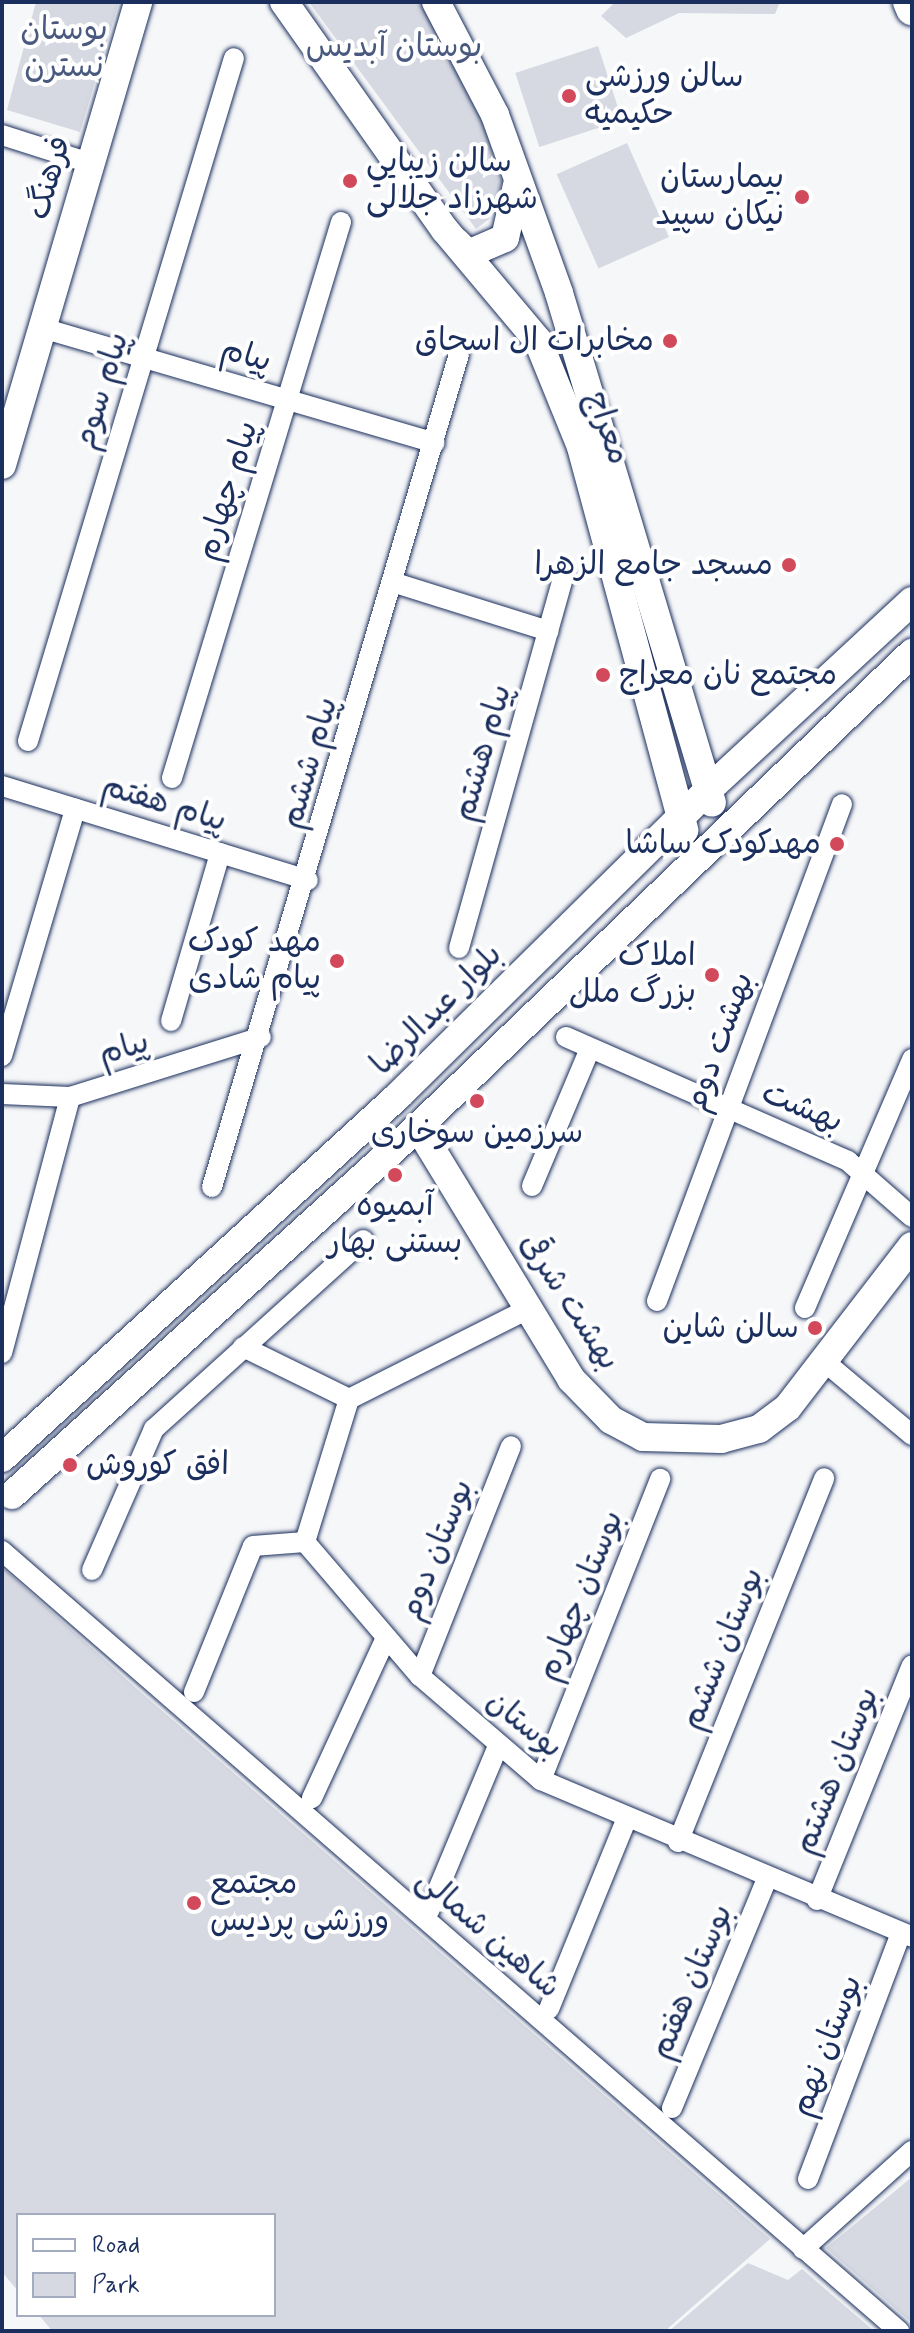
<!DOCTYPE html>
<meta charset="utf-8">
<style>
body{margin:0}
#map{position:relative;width:914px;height:2333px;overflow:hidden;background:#f6f7f9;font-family:Mynerve,"Playpen Sans Arabic",sans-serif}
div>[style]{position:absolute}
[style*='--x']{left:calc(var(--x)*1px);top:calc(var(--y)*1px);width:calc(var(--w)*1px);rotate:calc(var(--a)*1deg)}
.green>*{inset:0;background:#d6d9e2;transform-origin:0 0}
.roads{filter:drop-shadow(0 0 2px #1b2f5e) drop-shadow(0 0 2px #1b2f5e)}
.minor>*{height:20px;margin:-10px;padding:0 10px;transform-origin:10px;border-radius:10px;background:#fff}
.secondary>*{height:28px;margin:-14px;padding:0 14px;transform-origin:14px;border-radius:14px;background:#fff}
.primary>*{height:32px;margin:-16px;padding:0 16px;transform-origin:16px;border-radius:16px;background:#fff}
.dots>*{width:22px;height:22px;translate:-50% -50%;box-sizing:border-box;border:4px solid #fff;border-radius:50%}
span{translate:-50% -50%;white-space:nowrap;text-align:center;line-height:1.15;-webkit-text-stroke:8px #fff;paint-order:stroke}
.park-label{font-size:32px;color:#4a5a7f}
.poi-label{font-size:32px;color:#1b2f5e}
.left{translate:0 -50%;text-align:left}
.right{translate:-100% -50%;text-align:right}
.street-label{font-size:32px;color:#1b2f5e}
.frame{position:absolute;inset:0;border:4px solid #1b2f5e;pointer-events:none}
.legend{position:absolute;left:16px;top:2213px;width:260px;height:104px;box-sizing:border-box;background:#fff;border:2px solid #a4acbf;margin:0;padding:10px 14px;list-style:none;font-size:24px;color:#1b2f5e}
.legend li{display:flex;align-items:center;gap:16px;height:40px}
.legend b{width:40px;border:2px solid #a4acbf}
</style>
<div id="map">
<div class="green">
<i style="clip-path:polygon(36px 2px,119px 2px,80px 132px,7px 110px)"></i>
<i style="clip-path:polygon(309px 2px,422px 2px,483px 121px,502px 182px,489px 219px,476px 229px)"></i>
<i style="clip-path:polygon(615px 2px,780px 2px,775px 14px,679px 13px,626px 38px,601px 16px)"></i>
<i style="left:598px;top:46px;width:78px;height:87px;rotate:72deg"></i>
<i style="left:627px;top:143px;width:103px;height:77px;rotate:66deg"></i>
<i style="clip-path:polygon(2px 1567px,137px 1689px,770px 2239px,665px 2331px,52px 2331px,39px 2315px,274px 2315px,274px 2215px,18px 2215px,18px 2291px,2px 2272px)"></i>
<i style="clip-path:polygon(912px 2177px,912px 2323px,826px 2248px)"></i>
<i style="clip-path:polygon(748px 2263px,788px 2280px,802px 2269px,874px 2331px,669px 2331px)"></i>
</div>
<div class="roads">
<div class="minor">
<i style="--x:2;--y:135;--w:92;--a:17.7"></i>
<i style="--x:42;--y:328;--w:409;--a:16.3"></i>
<i style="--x:392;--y:582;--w:164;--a:17.4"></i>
<i style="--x:28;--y:741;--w:713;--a:-73.22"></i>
<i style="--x:172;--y:778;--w:581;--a:-73.09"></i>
<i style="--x:2;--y:786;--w:320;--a:17.1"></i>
<i style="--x:459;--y:948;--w:388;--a:-74.3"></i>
<i style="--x:171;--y:1021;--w:175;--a:-73.7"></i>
<i style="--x:566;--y:1037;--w:308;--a:23.7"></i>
<i style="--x:848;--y:1161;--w:85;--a:41.2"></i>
<i style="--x:2;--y:1056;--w:258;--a:-73.5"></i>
<i style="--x:2;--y:1094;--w:68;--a:2.5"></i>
<i style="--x:70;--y:1097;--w:200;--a:-17.4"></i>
<i style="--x:532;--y:1186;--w:149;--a:-67.1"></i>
<i style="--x:212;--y:1187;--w:869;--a:-73.48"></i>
<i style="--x:657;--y:1301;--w:530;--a:-69.58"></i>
<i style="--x:530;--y:1308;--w:203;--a:153.3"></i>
<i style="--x:349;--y:1399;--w:150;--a:107.1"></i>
<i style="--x:305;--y:1542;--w:177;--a:49.4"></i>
<i style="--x:420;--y:1676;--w:160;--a:40.7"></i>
<i style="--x:541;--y:1780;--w:403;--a:22.9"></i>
<i style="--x:805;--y:1308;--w:271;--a:-66.7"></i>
<i style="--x:243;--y:1347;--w:118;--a:26.1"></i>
<i style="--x:2;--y:1353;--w:265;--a:-75.1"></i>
<i style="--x:825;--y:1362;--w:114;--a:40"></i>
<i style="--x:2;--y:1551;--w:1189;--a:41.01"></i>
<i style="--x:92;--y:1570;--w:154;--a:-66.3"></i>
<i style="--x:154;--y:1429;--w:282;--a:-42.1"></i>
<i style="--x:420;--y:1676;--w:247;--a:-68.4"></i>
<i style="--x:194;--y:1692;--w:157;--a:-68"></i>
<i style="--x:253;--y:1546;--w:52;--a:-4.4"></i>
<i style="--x:541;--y:1780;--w:324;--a:-68.4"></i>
<i style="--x:312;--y:1798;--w:174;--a:-65.2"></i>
<i style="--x:678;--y:1842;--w:392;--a:-68.1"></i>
<i style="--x:817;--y:1900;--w:253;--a:-68"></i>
<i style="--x:429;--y:1911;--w:179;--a:-67.3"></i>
<i style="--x:549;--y:2009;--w:204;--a:-67.8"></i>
<i style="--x:672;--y:2108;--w:248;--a:-67.5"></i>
<i style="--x:808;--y:2179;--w:263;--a:-69.3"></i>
<i style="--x:803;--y:2249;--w:147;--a:-42"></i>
</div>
<div class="secondary">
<i style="--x:284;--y:2;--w:279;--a:54.8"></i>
<i style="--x:445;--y:230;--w:145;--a:50"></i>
<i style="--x:538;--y:341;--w:114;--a:67.9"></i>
<i style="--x:581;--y:447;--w:397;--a:74.9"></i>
<i style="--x:436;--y:2;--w:127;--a:62.4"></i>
<i style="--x:495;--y:115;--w:189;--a:70.2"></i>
<i style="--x:559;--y:293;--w:532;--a:73.3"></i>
<i style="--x:456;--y:242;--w:17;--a:45"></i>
<i style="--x:468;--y:254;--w:40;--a:-23.4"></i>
<i style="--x:505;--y:238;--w:54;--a:-77.2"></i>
<i style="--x:2;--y:465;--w:483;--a:-73.6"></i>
<i style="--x:418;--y:1127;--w:295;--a:58.7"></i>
<i style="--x:571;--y:1379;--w:57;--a:45.7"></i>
<i style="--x:611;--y:1420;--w:36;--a:28"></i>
<i style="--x:643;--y:1437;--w:78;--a:1.5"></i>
<i style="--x:721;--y:1439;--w:39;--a:-15"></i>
<i style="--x:759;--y:1429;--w:36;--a:-37"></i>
<i style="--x:788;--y:1407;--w:203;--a:-52.4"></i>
<i style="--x:2;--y:1458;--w:537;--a:-42.43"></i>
<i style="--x:398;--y:1096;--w:436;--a:-44.6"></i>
<i style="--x:708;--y:790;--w:278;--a:-42.8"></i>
<i style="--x:12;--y:1495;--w:548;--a:-42.19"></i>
<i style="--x:418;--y:1127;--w:685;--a:-43.82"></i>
</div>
<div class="primary">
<i style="--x:909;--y:2;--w:8;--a:67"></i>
</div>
</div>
<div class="dots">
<i style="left:569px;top:96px;background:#d1495b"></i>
<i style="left:350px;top:181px;background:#d1495b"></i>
<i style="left:802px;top:197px;background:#d1495b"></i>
<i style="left:670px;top:341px;background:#d1495b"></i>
<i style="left:789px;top:565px;background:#d1495b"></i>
<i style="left:603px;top:675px;background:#d1495b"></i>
<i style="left:837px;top:844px;background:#d1495b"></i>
<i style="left:337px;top:961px;background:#d1495b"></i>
<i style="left:712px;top:975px;background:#d1495b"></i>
<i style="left:477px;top:1101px;background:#d1495b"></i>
<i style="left:395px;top:1175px;background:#d1495b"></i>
<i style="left:815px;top:1328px;background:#d1495b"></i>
<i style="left:70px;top:1465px;background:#d1495b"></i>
<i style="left:194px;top:1903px;background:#d1495b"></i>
</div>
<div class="park-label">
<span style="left:64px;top:49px">بوستان<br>نسترن</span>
<span style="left:394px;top:47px">بوستان آبدیس</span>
</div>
<div class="poi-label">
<span class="left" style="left:585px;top:96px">سالن ورزشی<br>حکیمیه</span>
<span class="left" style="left:366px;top:181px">سالن زيبايي<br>شهرزاد جلالى</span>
<span class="right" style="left:784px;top:197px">بیمارستان<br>نیکان سپید</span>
<span class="right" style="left:654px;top:341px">مخابرات ال اسحاق</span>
<span class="right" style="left:773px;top:565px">مسجد جامع الزهرا</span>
<span class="left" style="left:619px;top:675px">مجتمع نان معراج</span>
<span class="right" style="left:821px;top:844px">مهدکودک ساشا</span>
<span class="right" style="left:321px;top:961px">مهد کودک<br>پیام شادی</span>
<span class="right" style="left:696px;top:975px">املاک<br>بزرگ ملل</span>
<span style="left:477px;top:1133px">سرزمین سوخاری</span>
<span style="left:395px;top:1225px">آبمیوه<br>بستنی بهار</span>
<span class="right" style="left:799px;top:1328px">سالن شاین</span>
<span class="left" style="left:86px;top:1465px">افق کوروش</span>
<span class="left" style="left:210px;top:1903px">مجتمع<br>ورزشی پردیس</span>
</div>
<div class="street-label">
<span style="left:50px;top:178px;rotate:-74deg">فرهنگ</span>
<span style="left:246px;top:356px;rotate:16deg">پیام</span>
<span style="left:102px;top:391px;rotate:-73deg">پیام سوم</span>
<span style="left:607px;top:428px;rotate:71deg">معراج</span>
<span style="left:228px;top:491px;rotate:-73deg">پیام چهارم</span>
<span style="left:483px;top:753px;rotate:-74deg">پیام هشتم</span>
<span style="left:310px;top:763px;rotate:-74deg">پیام ششم</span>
<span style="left:164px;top:804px;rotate:17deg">پیام هفتم</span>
<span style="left:437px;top:1010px;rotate:-45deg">بلوار عبدالرضا</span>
<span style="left:720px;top:1042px;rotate:-70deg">بهشت دوم</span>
<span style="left:124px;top:1049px;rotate:-17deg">پیام</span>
<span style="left:802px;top:1108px;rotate:23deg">بهشت</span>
<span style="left:569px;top:1302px;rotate:57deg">بهشت شرقی</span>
<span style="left:437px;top:1550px;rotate:-68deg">بوستان دوم</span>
<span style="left:581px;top:1596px;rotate:-68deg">بوستان چهارم</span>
<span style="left:723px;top:1649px;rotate:-68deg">بوستان ششم</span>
<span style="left:524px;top:1725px;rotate:39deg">بوستان</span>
<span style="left:837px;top:1771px;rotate:-68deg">بوستان هشتم</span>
<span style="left:488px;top:1934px;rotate:41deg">شاهین شمالی</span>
<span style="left:692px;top:1982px;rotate:-67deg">بوستان هفتم</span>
<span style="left:827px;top:2046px;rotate:-69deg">بوستان نهم</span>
</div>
<div class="frame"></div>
<ul class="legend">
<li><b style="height:10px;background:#fff"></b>Road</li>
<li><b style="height:22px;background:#d6d9e2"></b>Park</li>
</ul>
</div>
